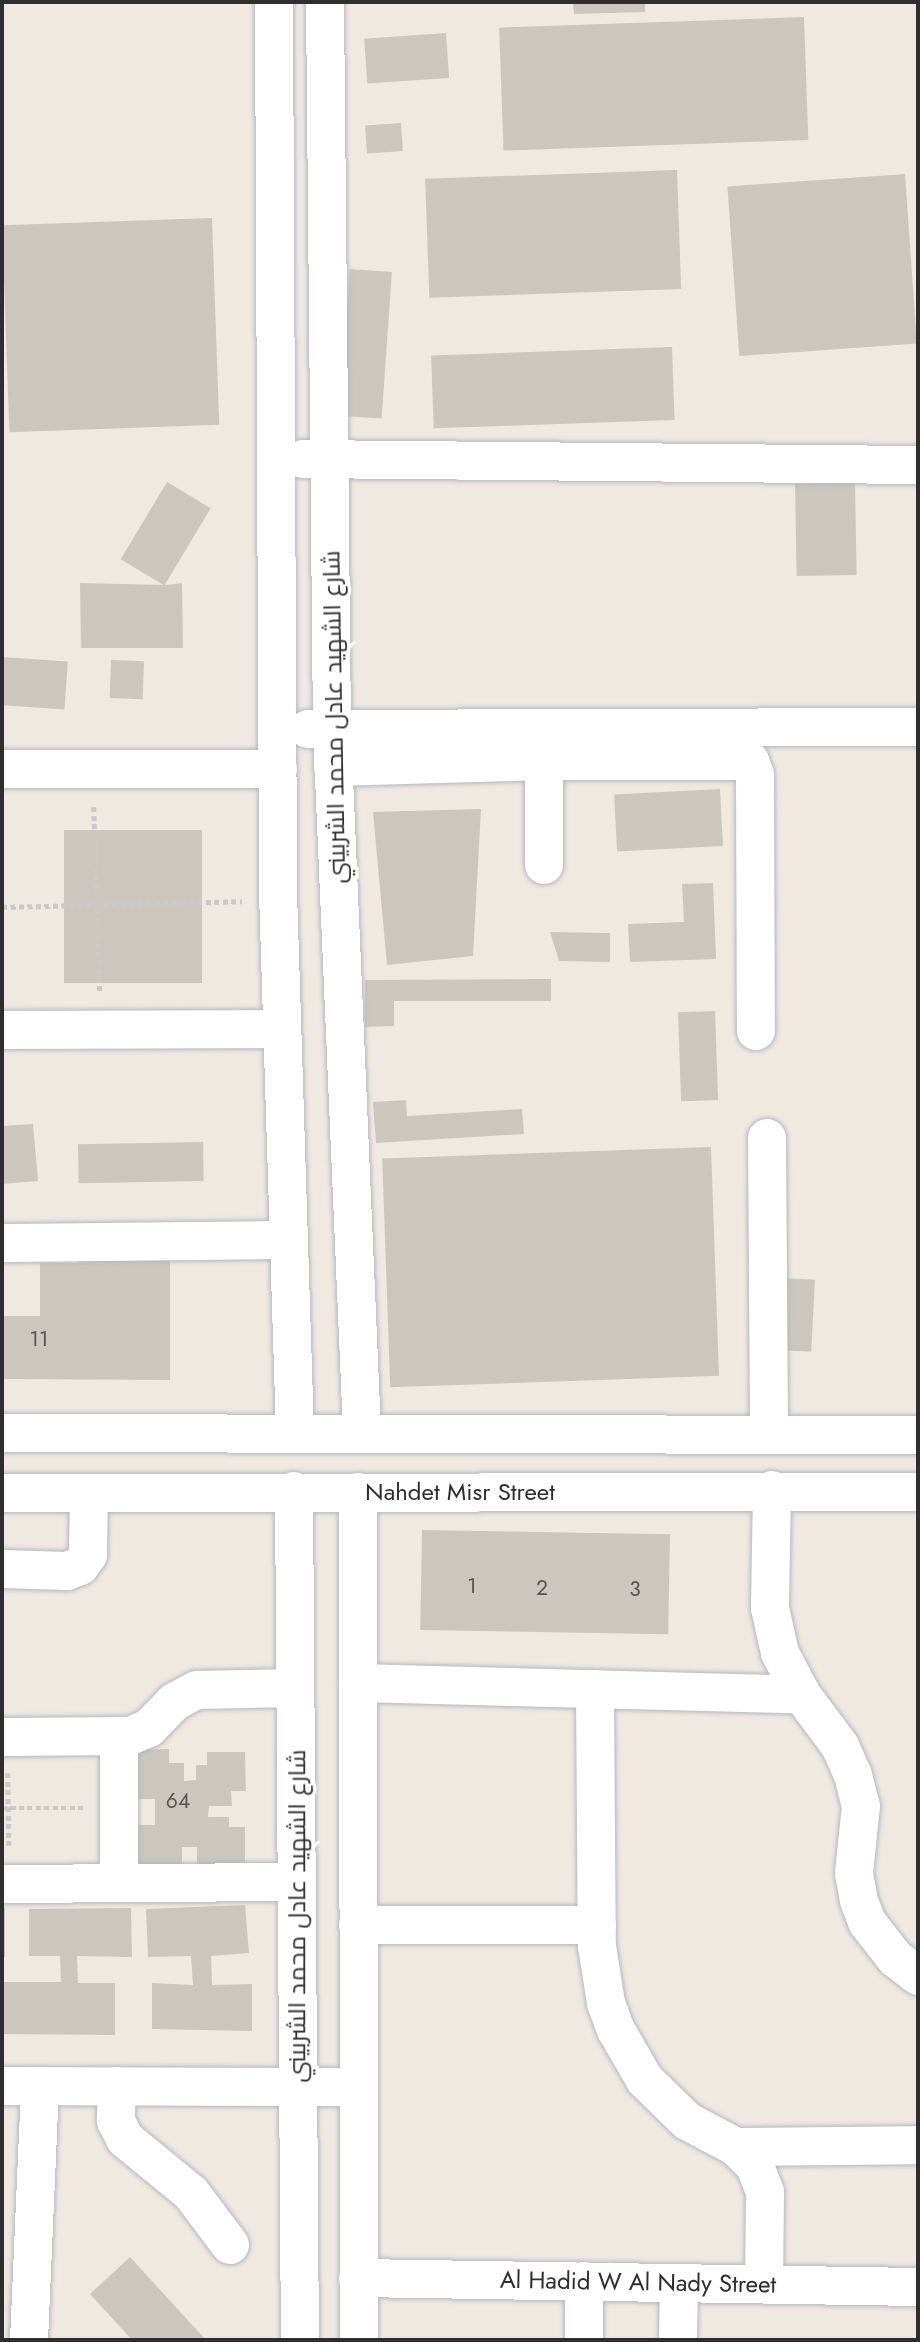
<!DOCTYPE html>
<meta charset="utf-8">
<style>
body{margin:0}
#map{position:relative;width:920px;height:2342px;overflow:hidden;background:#efe9e1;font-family:Jost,Cairo,sans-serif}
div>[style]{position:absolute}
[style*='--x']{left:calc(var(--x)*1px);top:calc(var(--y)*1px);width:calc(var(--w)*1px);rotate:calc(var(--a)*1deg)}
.building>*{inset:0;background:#cbc7bf;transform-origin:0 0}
.path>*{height:4.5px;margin-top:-2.25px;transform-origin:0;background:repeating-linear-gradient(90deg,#c9c9c9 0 5px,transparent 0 8.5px)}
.roads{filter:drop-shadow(0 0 2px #b4b7c1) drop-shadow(0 0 2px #b4b7c1)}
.minor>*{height:38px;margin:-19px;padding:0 19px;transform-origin:19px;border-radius:19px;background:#fff}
span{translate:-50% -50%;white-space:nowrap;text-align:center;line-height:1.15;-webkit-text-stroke:7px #fff;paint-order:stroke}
.number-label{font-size:21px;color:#555452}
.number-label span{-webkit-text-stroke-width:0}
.street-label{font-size:24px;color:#2e2e2e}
.frame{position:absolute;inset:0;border:4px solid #2e2e2e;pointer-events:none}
</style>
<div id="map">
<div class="building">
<i style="clip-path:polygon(573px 2px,645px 2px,645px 12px,574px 14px)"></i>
<i style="left:804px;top:17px;width:123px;height:305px;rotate:88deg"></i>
<i style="left:446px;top:33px;width:45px;height:82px;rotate:86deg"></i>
<i style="left:401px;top:123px;width:28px;height:36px;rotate:86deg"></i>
<i style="left:677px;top:170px;width:119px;height:252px;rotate:88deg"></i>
<i style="left:905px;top:174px;width:170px;height:178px;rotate:86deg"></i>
<i style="left:212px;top:218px;width:207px;height:210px;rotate:88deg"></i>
<i style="left:350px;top:269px;width:42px;height:147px;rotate:4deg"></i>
<i style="left:672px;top:347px;width:73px;height:241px;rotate:88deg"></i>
<i style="left:167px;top:482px;width:51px;height:90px;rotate:31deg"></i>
<i style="left:855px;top:483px;width:92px;height:60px;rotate:89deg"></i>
<i style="clip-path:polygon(80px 583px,166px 585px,182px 583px,183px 648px,81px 648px)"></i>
<i style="left:2px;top:657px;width:66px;height:48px;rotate:4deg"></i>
<i style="left:111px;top:660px;width:33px;height:38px;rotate:2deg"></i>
<i style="left:720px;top:789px;width:57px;height:106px;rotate:87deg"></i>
<i style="clip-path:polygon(481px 809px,473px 956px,387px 965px,373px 812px)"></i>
<i style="left:202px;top:830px;width:153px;height:138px;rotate:90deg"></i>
<i style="clip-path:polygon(713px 883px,716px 959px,630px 962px,628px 924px,684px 922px,682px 884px)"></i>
<i style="clip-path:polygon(550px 932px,610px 933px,610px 962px,559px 961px)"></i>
<i style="clip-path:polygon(551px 979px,551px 1001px,394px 1001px,394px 1026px,365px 1027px,365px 980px)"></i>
<i style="left:715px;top:1011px;width:89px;height:37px;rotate:88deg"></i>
<i style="clip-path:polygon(406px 1100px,407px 1116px,522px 1109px,524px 1134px,376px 1143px,373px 1102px)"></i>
<i style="clip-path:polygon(33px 1124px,38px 1181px,2px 1184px,2px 1126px)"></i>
<i style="left:203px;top:1142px;width:39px;height:125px;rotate:89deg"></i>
<i style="left:711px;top:1147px;width:229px;height:329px;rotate:88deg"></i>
<i style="clip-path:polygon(79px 1242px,170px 1243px,170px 1380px,2px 1379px,2px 1316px,40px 1316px,40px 1263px,78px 1263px)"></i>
<i style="left:780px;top:1278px;width:35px;height:72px;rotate:3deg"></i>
<i style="left:422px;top:1530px;width:248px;height:100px;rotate:1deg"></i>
<i style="clip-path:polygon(169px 1749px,169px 1763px,184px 1763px,184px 1781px,196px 1780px,196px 1765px,207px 1765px,207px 1752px,245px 1752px,246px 1791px,231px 1791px,232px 1806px,209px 1806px,208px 1817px,229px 1817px,229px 1827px,245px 1827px,245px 1868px,197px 1868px,197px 1847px,182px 1847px,182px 1869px,129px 1868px,129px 1825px,155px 1825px,155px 1799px,131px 1799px,131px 1750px)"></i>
<i style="clip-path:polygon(245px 1905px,249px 1953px,211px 1956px,212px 1985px,252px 1984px,252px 2031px,152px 2029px,152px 1983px,193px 1985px,191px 1956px,148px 1957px,146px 1909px)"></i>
<i style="left:2px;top:1908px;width:3px;height:49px"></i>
<i style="clip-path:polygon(131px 1908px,132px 1957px,77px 1956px,78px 1983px,115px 1983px,115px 2035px,2px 2034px,2px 1982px,61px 1982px,60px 1956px,29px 1956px,29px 1909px)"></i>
<i style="clip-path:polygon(130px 2257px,206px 2340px,132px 2340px,90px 2294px)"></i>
</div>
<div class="path">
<i style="--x:94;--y:807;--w:187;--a:88.2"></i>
<i style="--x:2;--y:907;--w:240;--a:-1.4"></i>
<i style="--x:8;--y:1773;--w:75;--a:89.2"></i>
<i style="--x:2;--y:1808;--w:81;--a:0"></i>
</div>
<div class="roads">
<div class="minor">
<i style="--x:274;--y:2;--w:890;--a:89.74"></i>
<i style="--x:278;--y:892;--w:540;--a:88.2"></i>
<i style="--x:325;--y:2;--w:728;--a:89.45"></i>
<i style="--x:332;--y:730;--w:703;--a:87.55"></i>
<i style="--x:303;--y:459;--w:615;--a:0.56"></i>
<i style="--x:308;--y:729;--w:610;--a:-0.19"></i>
<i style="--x:544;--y:761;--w:104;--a:90"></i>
<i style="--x:333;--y:767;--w:211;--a:-1.6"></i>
<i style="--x:544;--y:761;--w:206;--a:0"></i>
<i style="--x:750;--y:761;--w:15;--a:70"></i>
<i style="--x:755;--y:775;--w:256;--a:89.8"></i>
<i style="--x:2;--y:769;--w:276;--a:0"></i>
<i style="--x:2;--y:1030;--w:280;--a:-0.2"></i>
<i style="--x:767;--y:1138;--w:296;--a:89.6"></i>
<i style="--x:2;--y:1243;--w:287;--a:-0.6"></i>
<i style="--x:2;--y:1433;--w:916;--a:0.13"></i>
<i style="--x:772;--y:1490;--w:118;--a:91"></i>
<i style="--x:770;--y:1608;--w:46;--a:77.5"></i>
<i style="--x:780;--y:1653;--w:47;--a:62.4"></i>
<i style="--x:802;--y:1695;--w:64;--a:53.3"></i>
<i style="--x:840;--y:1746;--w:32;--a:66"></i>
<i style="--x:853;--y:1775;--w:32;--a:76"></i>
<i style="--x:861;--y:1806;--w:67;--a:96"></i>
<i style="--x:854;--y:1873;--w:28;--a:80"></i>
<i style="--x:859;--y:1901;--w:22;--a:69"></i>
<i style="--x:867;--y:1922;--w:46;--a:52.1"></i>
<i style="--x:895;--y:1958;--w:29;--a:38"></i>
<i style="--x:294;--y:1491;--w:849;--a:89.6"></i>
<i style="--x:358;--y:1492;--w:848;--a:89.93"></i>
<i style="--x:2;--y:1493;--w:916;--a:-0.06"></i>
<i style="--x:2;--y:1569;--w:65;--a:1.8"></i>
<i style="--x:67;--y:1571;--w:14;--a:-21"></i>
<i style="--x:80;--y:1566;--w:14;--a:-54"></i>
<i style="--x:88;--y:1555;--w:62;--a:-89.1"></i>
<i style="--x:358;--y:1683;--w:444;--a:1.5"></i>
<i style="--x:595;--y:1689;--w:257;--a:89.6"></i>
<i style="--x:597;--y:1946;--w:58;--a:81"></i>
<i style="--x:606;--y:2003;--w:29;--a:70"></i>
<i style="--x:616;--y:2030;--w:58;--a:59.9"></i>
<i style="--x:645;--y:2080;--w:59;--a:44.3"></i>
<i style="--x:687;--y:2121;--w:55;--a:28"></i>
<i style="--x:736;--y:2147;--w:27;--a:45"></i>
<i style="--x:755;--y:2166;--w:28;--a:69"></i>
<i style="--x:765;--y:2192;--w:92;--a:90.6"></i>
<i style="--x:2;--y:1737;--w:128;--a:-0.4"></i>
<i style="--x:130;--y:1736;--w:21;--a:-23"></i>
<i style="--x:149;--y:1728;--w:36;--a:-46"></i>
<i style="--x:174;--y:1702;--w:26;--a:-28"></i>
<i style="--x:197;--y:1690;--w:98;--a:-1.2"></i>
<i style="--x:119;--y:1883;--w:147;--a:-90"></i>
<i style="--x:2;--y:1884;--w:295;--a:-0.4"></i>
<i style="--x:358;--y:1925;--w:239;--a:0"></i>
<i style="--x:2;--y:2086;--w:356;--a:0.2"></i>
<i style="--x:117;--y:2086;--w:35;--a:92"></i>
<i style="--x:116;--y:2121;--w:20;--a:63"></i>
<i style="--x:125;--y:2139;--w:85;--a:39.3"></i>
<i style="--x:191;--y:2193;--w:65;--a:53.1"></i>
<i style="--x:736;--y:2147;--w:182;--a:-0.6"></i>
<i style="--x:358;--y:2278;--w:560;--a:0.92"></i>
<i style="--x:29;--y:2340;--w:254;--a:-87.5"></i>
<i style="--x:584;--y:2340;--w:59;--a:-90"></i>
<i style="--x:678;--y:2340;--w:57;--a:-89"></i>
</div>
</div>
<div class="number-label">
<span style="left:39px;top:1339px">11</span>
<span style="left:472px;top:1586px">1</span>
<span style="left:542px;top:1588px">2</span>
<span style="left:635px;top:1589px">3</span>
<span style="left:178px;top:1801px">64</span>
</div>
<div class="street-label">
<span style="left:334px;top:717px;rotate:-91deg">شارع الشهيد عادل محمد الشربيني</span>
<span style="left:460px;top:1492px">Nahdet Misr Street</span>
<span style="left:297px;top:1916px;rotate:-90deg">شارع الشهيد عادل محمد الشربيني</span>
<span style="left:638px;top:2282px;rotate:1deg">Al Hadid W Al Nady Street</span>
</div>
<div class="frame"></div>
</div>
